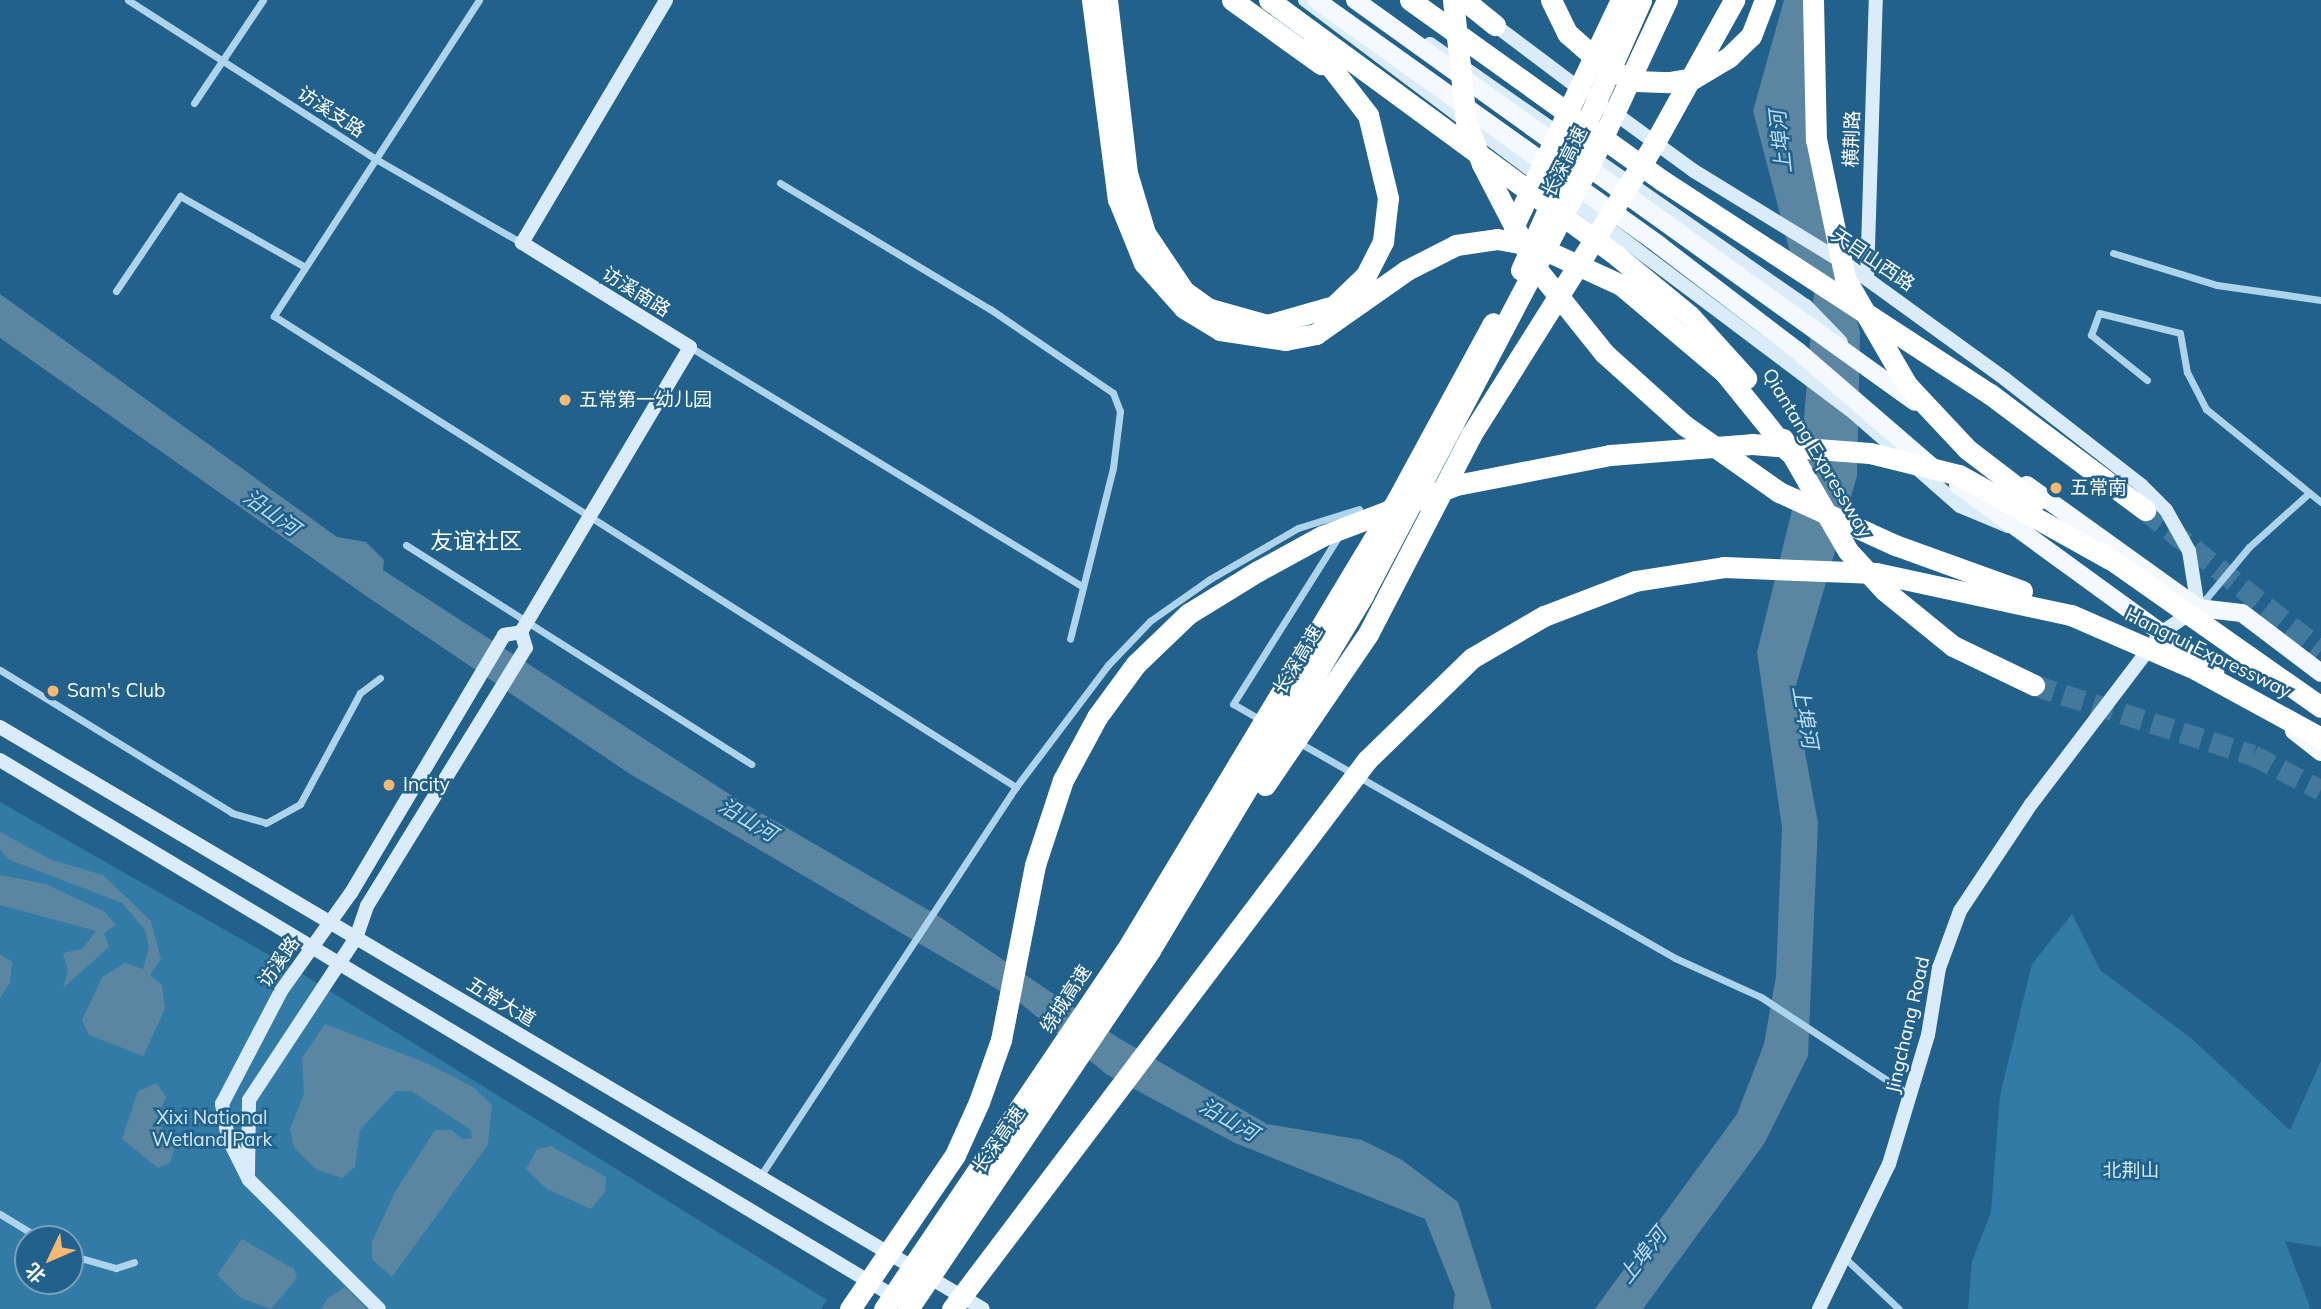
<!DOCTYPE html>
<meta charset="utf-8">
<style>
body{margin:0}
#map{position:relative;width:2321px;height:1309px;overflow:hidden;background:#21618b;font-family:Mulish,"Noto Sans SC",sans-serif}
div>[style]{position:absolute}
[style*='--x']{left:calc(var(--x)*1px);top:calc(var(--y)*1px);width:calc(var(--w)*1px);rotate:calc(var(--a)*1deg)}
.green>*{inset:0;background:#327ba6}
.water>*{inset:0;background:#5a86a2}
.highway-tunnel>*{height:21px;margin-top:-10.5px;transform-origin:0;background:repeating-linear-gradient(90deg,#42799c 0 21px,transparent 0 31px)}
.street>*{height:7px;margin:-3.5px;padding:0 3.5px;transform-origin:3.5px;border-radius:3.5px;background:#aed4eb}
.secondary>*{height:14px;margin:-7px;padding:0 7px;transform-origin:7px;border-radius:7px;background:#daecf9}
.primary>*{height:18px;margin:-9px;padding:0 9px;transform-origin:9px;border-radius:9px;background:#f3f9fe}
.highway>*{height:21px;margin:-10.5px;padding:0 10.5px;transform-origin:10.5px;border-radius:10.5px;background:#fff}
.dots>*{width:19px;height:19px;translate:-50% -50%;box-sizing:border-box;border:4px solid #21618b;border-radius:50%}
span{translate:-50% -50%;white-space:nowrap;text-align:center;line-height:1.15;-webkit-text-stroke:5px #21618b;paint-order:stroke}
.street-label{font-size:19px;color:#fff}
.poi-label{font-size:19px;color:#fff}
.left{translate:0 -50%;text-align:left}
.park-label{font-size:19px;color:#d3eaf8}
.water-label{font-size:21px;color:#baddf2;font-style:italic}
.quarter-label{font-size:23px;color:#fff}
.north{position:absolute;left:14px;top:1225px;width:70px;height:70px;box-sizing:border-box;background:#21618b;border:2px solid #7aa0b9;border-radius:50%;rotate:226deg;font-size:19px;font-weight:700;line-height:28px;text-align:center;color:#fff}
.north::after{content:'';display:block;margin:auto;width:24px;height:32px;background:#f7b970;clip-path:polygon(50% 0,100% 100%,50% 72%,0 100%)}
</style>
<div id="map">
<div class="green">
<i style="clip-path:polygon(evenodd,0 802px,299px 972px,827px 1300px,821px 1309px,0 1309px,0 802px,28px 1239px,70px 1239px,70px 1281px,28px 1281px,28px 1239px)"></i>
<i style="clip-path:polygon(2072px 914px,2100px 970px,2192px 1039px,2290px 1130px,2321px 1061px,2321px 1247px,2285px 1241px,2311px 1309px,1968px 1309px,1972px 1261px,1991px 1212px,2000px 1095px,2032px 964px)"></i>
</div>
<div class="water">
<i style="clip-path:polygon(1784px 0,1821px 0,1818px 80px,1839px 251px,1860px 332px,1857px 476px,1794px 692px,1818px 823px,1808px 1056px,1764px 1144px,1643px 1309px,1595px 1309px,1737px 1114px,1764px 1044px,1776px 976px,1782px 828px,1757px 652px,1799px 482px,1814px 293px,1791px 256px,1753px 111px)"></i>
<i style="clip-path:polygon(0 294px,337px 537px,366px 542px,384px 560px,383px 570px,737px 799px,937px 915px,1117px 1037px,1267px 1124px,1362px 1140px,1402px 1160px,1458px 1202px,1492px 1309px,1453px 1309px,1455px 1294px,1425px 1219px,1235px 1143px,1106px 1074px,1019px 1002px,630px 774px,369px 598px,0 338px)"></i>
<i style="clip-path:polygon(0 832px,52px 860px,103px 875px,151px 921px,161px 959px,150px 975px,162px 985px,165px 1009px,143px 1056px,89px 1035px,82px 1020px,102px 977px,125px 963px,143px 969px,149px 947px,145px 930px,122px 903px,10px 860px,0 850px)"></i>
<i style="clip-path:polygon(0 875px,46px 884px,105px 912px,116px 925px,104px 933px,109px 947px,63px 988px,68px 971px,63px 953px,82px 949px,96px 931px,0 905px)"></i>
<i style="clip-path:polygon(0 954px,12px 962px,10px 983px,0 998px)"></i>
<i style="clip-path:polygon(325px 1024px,429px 1064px,473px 1087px,492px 1105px,488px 1145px,392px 1277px,372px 1259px,372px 1242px,395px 1192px,435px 1130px,451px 1130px,463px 1139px,472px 1138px,471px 1130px,411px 1091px,396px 1091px,360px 1130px,355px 1167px,342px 1178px,316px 1169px,294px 1148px,290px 1129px,304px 1094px,302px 1058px)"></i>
<i style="clip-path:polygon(157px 1083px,166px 1097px,157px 1119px,174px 1150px,170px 1163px,158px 1168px,122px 1139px,138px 1091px)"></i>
<i style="clip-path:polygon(551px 1146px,606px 1177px,605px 1192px,591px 1209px,547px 1189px,526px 1169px,537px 1149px)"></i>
<i style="clip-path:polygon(242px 1239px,294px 1269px,297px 1278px,271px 1309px,241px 1298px,217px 1275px)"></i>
<i style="clip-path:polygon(345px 1287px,367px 1309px,321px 1309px,328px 1298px)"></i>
</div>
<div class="highway-tunnel">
<i style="--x:2145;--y:510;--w:225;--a:38.5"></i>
<i style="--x:2034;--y:685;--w:230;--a:17.7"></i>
<i style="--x:2253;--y:755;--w:76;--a:27.2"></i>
</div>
<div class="street">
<i style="--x:128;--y:0;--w:292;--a:32.7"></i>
<i style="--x:374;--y:158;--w:171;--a:29.9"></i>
<i style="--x:479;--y:0;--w:377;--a:123"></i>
<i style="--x:274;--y:316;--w:879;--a:32.41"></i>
<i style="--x:194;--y:103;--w:124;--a:-56.2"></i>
<i style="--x:780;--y:183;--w:245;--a:31"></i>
<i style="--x:990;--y:309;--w:149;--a:34.3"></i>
<i style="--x:1113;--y:393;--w:19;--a:69"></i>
<i style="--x:1120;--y:411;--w:57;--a:97"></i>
<i style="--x:1113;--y:468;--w:176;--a:104.1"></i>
<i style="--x:2113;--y:253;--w:109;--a:17.1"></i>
<i style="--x:2217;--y:285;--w:105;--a:8.2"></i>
<i style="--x:116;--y:291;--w:115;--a:-56"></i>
<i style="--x:180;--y:196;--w:142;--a:29.6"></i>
<i style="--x:690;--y:347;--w:457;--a:31.4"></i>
<i style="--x:2147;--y:380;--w:72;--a:-141.2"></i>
<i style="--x:2091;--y:335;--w:23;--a:-70"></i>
<i style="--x:2099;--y:313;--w:83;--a:13.9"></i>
<i style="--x:2180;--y:333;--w:40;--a:80"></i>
<i style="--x:2187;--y:372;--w:42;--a:62.8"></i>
<i style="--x:2206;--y:409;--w:148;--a:39"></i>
<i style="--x:406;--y:545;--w:409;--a:32.4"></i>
<i style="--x:2199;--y:607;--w:78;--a:-50.2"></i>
<i style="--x:2249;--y:547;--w:81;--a:-42"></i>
<i style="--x:0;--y:670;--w:273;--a:31.6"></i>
<i style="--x:232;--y:813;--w:35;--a:16"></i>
<i style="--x:266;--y:823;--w:39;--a:-29"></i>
<i style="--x:300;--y:804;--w:126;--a:-61.6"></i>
<i style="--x:360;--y:693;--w:25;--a:-37"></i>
<i style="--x:1261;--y:720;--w:32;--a:-150"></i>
<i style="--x:1233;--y:704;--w:199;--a:-57.8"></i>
<i style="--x:1298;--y:742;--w:434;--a:29.8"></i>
<i style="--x:1675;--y:958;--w:94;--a:24.4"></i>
<i style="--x:1761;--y:997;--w:180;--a:33.4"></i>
<i style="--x:759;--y:1178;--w:468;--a:-56.7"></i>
<i style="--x:1016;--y:787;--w:153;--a:-53"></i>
<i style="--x:1108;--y:665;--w:61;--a:-46.3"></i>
<i style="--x:1150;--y:621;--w:73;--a:-35"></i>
<i style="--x:1210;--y:579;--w:102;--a:-30.1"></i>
<i style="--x:1298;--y:528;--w:64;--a:-17.3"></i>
<i style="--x:0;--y:1214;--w:48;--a:31.4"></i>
<i style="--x:70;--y:1255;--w:48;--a:15.8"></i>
<i style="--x:116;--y:1268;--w:19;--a:-18"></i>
<i style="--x:1847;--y:1260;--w:71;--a:43.3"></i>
</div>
<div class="secondary">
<i style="--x:1305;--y:0;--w:687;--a:36.95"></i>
<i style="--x:1854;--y:413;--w:141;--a:41.3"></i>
<i style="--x:1960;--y:506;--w:52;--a:22.6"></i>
<i style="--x:1488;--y:20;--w:120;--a:36.9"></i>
<i style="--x:1430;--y:44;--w:458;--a:34.9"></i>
<i style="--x:1806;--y:306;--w:50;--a:45.8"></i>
<i style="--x:1609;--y:109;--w:105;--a:36.1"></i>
<i style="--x:1694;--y:171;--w:182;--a:31.5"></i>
<i style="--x:1849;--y:266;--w:193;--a:35.9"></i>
<i style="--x:2005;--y:379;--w:172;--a:37.9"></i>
<i style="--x:2141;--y:485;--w:35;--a:45"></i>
<i style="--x:2166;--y:510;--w:47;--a:60.7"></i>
<i style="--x:2189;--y:551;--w:58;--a:81"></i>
<i style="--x:2198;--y:608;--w:45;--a:146"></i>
<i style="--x:2161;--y:633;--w:215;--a:127.2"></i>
<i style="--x:2031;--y:804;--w:128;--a:123.6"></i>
<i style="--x:1960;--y:911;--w:61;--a:110.2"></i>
<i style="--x:1939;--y:968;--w:68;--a:99.3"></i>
<i style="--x:1928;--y:1035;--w:135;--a:106.8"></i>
<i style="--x:1889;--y:1164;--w:161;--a:115.8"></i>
<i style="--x:1867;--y:279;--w:279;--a:-88.2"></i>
<i style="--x:521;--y:632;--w:331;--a:-59.3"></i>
<i style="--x:690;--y:347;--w:198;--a:-148.2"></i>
<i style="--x:522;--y:243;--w:282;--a:-59.3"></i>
<i style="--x:0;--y:727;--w:1142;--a:30.63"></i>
<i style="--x:0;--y:760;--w:1047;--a:30.97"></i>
<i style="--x:248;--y:1174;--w:74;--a:-89.2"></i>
<i style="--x:249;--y:1100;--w:194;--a:-56.6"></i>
<i style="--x:356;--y:938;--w:34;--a:-71"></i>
<i style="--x:367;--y:906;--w:303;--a:-58.4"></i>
<i style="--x:526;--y:648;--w:17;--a:-107"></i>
<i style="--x:379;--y:1309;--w:183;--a:-135.2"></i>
<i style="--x:249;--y:1180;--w:47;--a:-116.6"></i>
<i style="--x:228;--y:1138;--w:35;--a:-100"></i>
<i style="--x:222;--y:1104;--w:127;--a:-62.4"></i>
<i style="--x:281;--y:991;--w:120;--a:-54.5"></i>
<i style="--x:351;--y:893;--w:300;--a:-59.3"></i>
<i style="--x:504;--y:635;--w:17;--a:-10"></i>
</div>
<div class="primary">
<i style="--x:1316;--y:0;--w:422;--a:35.5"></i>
<i style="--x:1659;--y:245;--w:176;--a:37.4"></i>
<i style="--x:1799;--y:352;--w:176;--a:40.8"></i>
<i style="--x:1355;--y:0;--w:689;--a:35.67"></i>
<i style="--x:1958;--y:485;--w:318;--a:36"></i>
<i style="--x:2027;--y:485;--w:211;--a:35.7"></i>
<i style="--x:2198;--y:608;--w:44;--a:6.5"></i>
<i style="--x:2242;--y:613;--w:99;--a:37.2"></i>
<i style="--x:2294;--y:731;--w:34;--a:38"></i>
</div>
<div class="highway">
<i style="--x:1092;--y:0;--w:201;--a:82.6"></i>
<i style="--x:1118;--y:199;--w:69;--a:67.9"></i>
<i style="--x:1144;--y:263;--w:60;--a:48.4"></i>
<i style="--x:1184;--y:308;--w:42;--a:31.4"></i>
<i style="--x:1220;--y:330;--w:66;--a:8.7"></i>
<i style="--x:1285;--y:340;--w:32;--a:-11"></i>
<i style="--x:1316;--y:334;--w:111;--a:-35.1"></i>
<i style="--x:1407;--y:270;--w:55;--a:-27"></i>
<i style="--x:1456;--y:245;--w:41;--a:-8.3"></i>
<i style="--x:1497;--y:239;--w:40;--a:10"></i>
<i style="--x:1536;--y:246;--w:94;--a:24.6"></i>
<i style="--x:1621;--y:285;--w:135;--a:40.2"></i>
<i style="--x:1724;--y:372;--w:102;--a:51"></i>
<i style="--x:1107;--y:0;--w:174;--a:83.4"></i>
<i style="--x:1127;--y:173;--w:63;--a:73.3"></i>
<i style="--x:1145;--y:233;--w:70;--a:56.1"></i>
<i style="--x:1184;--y:291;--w:29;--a:36"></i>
<i style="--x:1207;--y:308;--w:62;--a:15.8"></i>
<i style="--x:1267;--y:325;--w:70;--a:-15.8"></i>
<i style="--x:1334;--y:306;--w:45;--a:-44.1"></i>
<i style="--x:1366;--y:275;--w:38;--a:-63"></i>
<i style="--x:1383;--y:241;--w:43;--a:-83.4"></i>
<i style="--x:1388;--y:198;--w:85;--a:-103.5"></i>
<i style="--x:1368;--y:115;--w:90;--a:-127.8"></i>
<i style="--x:1232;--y:0;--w:110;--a:35.7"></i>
<i style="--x:1269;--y:0;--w:432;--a:36.3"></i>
<i style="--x:1617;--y:256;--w:94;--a:39.4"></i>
<i style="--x:1690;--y:316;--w:84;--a:47.9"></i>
<i style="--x:1410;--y:0;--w:311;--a:35.6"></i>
<i style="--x:1663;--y:181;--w:390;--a:33.1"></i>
<i style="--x:1990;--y:394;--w:194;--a:36.8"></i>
<i style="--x:1453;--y:0;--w:122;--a:83.9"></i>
<i style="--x:1466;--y:121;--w:46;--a:69.6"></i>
<i style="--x:1482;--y:164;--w:117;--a:62.6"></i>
<i style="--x:1536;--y:268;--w:109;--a:51.3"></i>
<i style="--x:1604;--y:353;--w:108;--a:42"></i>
<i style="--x:1684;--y:425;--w:116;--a:35.2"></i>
<i style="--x:1779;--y:492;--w:128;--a:24.6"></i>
<i style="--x:1895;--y:545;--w:135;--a:19.9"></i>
<i style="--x:1464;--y:0;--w:40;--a:39"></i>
<i style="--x:1551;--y:0;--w:37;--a:64"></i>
<i style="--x:1567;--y:33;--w:55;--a:41.3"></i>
<i style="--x:1608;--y:69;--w:30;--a:23"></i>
<i style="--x:1636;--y:81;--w:33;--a:2"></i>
<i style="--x:1669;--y:82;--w:25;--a:-9"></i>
<i style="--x:1694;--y:78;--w:41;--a:-31"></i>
<i style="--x:1729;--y:57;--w:30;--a:-44"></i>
<i style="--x:1751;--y:36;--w:39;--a:-69"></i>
<i style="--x:1813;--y:0;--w:139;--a:88.8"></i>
<i style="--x:1816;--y:139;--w:142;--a:78.2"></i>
<i style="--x:1845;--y:278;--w:124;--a:59.9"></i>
<i style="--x:1907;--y:385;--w:88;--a:46.8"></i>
<i style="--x:1967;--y:449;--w:86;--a:37.4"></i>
<i style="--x:1514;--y:236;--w:11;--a:-90"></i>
<i style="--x:1514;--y:225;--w:249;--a:-64.6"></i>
<i style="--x:1521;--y:270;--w:295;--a:-66"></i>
<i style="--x:1783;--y:439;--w:129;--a:59.9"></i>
<i style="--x:1848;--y:551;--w:53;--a:47.3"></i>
<i style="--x:1884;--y:590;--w:89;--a:39.1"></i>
<i style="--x:1953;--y:646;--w:90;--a:25.7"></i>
<i style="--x:2099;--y:551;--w:271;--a:35.1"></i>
<i style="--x:1265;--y:785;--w:183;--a:-55.7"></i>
<i style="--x:1368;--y:634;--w:224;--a:-62.6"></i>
<i style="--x:1471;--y:435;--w:344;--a:-57.8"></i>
<i style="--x:1654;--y:144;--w:165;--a:-60.9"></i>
<i style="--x:850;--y:1309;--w:186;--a:-55.7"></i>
<i style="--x:955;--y:1155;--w:58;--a:-65.6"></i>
<i style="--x:979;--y:1102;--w:66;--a:-70.5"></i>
<i style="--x:1001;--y:1040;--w:178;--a:-79"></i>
<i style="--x:1035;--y:865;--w:89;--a:-71.8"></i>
<i style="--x:1063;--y:780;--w:72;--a:-61.6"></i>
<i style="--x:1097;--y:717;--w:66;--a:-53.7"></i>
<i style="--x:1136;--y:664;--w:72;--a:-43.9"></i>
<i style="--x:1188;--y:614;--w:82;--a:-31.6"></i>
<i style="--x:1258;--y:571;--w:73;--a:-28.7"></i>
<i style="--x:1322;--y:536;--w:143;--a:-20.8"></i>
<i style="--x:1456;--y:485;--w:157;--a:-11"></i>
<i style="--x:1610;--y:455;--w:142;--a:-4.4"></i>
<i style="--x:1752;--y:444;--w:118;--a:4.4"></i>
<i style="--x:1870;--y:453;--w:92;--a:13.9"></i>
<i style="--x:1959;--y:475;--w:172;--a:29.2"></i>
<i style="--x:884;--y:1309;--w:440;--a:-56"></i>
<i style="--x:1130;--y:944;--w:518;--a:-58.98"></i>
<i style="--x:1397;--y:500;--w:201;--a:-61.5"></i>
<i style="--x:908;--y:1309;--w:433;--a:-56"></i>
<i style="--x:1150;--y:950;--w:414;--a:-59"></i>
<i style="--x:1363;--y:595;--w:503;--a:-62.26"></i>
<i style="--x:1597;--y:150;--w:166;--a:-65"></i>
<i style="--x:952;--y:1309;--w:688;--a:-52.91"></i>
<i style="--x:1367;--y:760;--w:146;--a:-44.2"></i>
<i style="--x:1472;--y:658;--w:83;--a:-30.3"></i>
<i style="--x:1544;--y:616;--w:97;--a:-21"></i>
<i style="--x:1635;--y:581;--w:90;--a:-8.9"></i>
<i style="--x:1724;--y:567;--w:152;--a:2.3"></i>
<i style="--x:1876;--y:573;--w:199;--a:12.2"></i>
<i style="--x:2071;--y:615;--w:135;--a:23.5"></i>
<i style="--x:2195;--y:669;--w:144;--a:28.7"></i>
</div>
<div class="dots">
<i style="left:565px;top:400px;background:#f7b970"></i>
<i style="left:2056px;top:488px;background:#f7b970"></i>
<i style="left:53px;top:691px;background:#f7b970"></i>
<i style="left:389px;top:785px;background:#f7b970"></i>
</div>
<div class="street-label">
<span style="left:331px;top:112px;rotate:33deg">访溪支路</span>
<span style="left:1852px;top:139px;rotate:-88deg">横荆路</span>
<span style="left:1565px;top:162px;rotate:-63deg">长深高速</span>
<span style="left:1873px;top:260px;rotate:34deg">天目山西路</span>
<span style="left:636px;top:292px;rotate:32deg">访溪南路</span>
<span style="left:1817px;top:453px;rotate:59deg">Qiantang Expressway</span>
<span style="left:2208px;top:653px;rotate:26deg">Hangrui Expressway</span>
<span style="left:1298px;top:660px;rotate:-59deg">长深高速</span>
<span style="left:279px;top:962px;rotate:-55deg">访溪路</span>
<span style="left:1066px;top:999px;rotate:-57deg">绕城高速</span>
<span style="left:501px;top:1002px;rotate:31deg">五常大道</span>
<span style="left:1908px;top:1025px;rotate:-77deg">Jingchang Road</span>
<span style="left:999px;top:1140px;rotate:-55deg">长深高速</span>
</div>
<div class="poi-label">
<span class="left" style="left:579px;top:400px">五常第一幼儿园</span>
<span class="left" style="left:2070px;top:488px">五常南</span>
<span class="left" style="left:67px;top:691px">Sam's Club</span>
<span class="left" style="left:403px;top:785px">Incity</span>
</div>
<div class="park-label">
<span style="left:212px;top:1129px">Xixi National<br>Wetland Park</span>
<span style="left:2131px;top:1171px">北荆山</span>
</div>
<div class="water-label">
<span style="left:1780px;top:142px;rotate:-96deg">上埠河</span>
<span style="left:272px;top:512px;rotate:36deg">沿山河</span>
<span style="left:1806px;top:717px;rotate:80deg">上埠河</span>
<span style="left:748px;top:819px;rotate:31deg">沿山河</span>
<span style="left:1229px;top:1119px;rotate:30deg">沿山河</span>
<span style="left:1642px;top:1255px;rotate:-52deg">上埠河</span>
</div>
<div class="quarter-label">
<span style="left:476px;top:541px">友谊社区</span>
</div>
<div class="north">北</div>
</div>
